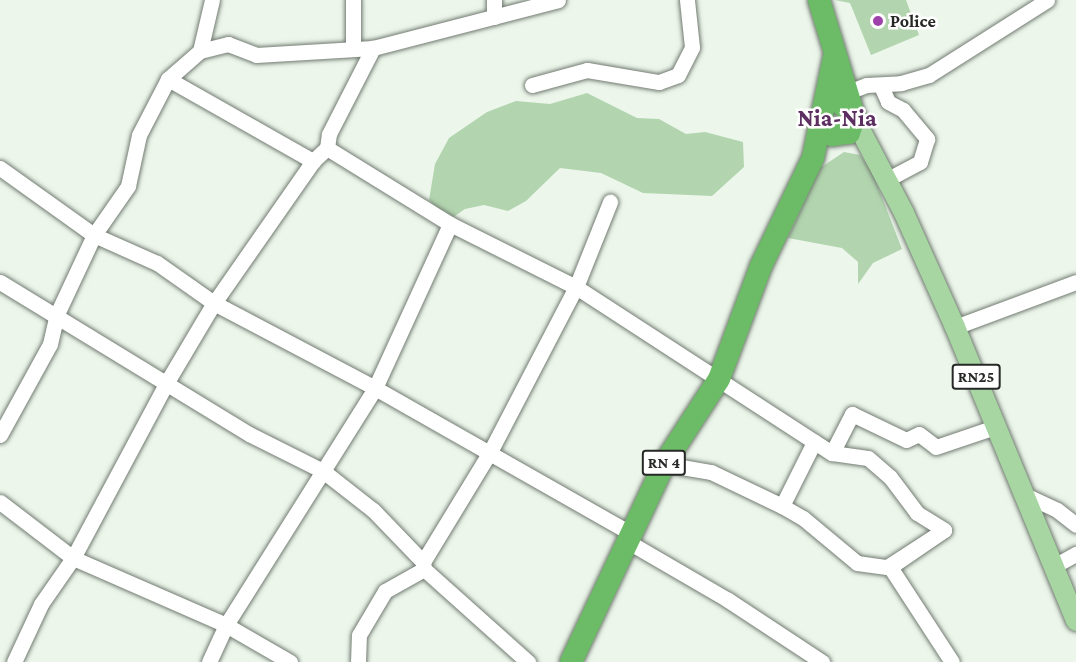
<!DOCTYPE html>
<style>
body{margin:0}
#map{position:relative;width:1076px;height:662px;overflow:hidden;background:#ecf6eb;font-family:"Crimson Pro",serif}
div>[style]{position:absolute}
[style*='--x']{left:calc(var(--x)*1px);top:calc(var(--y)*1px);width:calc(var(--w)*1px);rotate:calc(var(--a)*1deg)}
.green>*{inset:0;background:#b2d5af}
.roads{filter:drop-shadow(0 0 2px #727b71) drop-shadow(0 0 2px #727b71)}
.minor>*{height:15px;margin:-7.5px;padding:0 7.5px;transform-origin:7.5px;border-radius:7.5px;background:#fff}
.major>*{height:20px;margin:-10px;padding:0 10px;transform-origin:10px;border-radius:10px;background:#a7d6a3}
.highway>*{height:22px;margin:-11px;padding:0 11px;transform-origin:11px;border-radius:11px;background:#6cbb66}
.dots>*{width:16px;height:16px;translate:-50% -50%;box-sizing:border-box;border:3px solid #fff;border-radius:50%}
span{translate:-50% -50%;white-space:nowrap;text-align:center;line-height:1.15;-webkit-text-stroke:5px #fff;paint-order:stroke}
.shield-label span{padding:2px 4px;background:#fff;border:2px solid;border-radius:4px;-webkit-text-stroke-width:0}
.shield-label{font-size:16px;color:#252824;font-weight:700}
.poi-label{font-size:18px;color:#252824;font-weight:700}
.left{translate:0 -50%;text-align:left}
.district-label{font-size:24px;color:#5c2e62;font-weight:700}
</style>
<div id="map">
<div class="green">
<i style="clip-path:polygon(835px 0,906px 0,919px 35px,871px 55px,850px 3px)"></i>
<i style="clip-path:polygon(587px 93px,637px 118px,659px 119px,686px 134px,705px 132px,743px 142px,744px 167px,712px 196px,643px 193px,601px 173px,560px 168px,526px 201px,508px 211px,484px 205px,465px 209px,449px 220px,429px 200px,435px 164px,449px 138px,487px 112px,516px 101px,550px 104px)"></i>
<i style="clip-path:polygon(844px 152px,860px 155px,872px 172px,902px 249px,873px 263px,858px 284px,858px 262px,842px 248px,788px 238px,820px 168px)"></i>
</div>
<div class="roads">
<div class="minor">
<i style="--x:353;--y:0;--w:46;--a:90"></i>
<i style="--x:494;--y:0;--w:17;--a:90"></i>
<i style="--x:200;--y:51;--w:29;--a:-14"></i>
<i style="--x:228;--y:44;--w:30;--a:21"></i>
<i style="--x:256;--y:55;--w:117;--a:-3.4"></i>
<i style="--x:373;--y:48;--w:191;--a:-14.5"></i>
<i style="--x:168;--y:79;--w:167;--a:29.5"></i>
<i style="--x:532;--y:85;--w:57;--a:-15.3"></i>
<i style="--x:587;--y:70;--w:73;--a:9.5"></i>
<i style="--x:659;--y:82;--w:20;--a:-20"></i>
<i style="--x:678;--y:75;--w:31;--a:-63"></i>
<i style="--x:692;--y:47;--w:47;--a:-96.1"></i>
<i style="--x:881;--y:86;--w:17;--a:66"></i>
<i style="--x:888;--y:102;--w:17;--a:28"></i>
<i style="--x:903;--y:110;--w:38;--a:50"></i>
<i style="--x:927;--y:139;--w:24;--a:107"></i>
<i style="--x:920;--y:162;--w:36;--a:152"></i>
<i style="--x:848;--y:92;--w:19;--a:-21"></i>
<i style="--x:866;--y:85;--w:35;--a:-3"></i>
<i style="--x:901;--y:83;--w:29;--a:-16"></i>
<i style="--x:929;--y:75;--w:140;--a:-32.4"></i>
<i style="--x:327;--y:148;--w:145;--a:31.7"></i>
<i style="--x:450;--y:224;--w:141;--a:26.6"></i>
<i style="--x:576;--y:287;--w:305;--a:33"></i>
<i style="--x:832;--y:453;--w:36;--a:8"></i>
<i style="--x:868;--y:458;--w:29;--a:41"></i>
<i style="--x:890;--y:477;--w:45;--a:53.1"></i>
<i style="--x:917;--y:513;--w:32;--a:32"></i>
<i style="--x:0;--y:168;--w:115;--a:35.5"></i>
<i style="--x:94;--y:235;--w:69;--a:24"></i>
<i style="--x:157;--y:263;--w:70;--a:35.1"></i>
<i style="--x:214;--y:303;--w:182;--a:27.8"></i>
<i style="--x:375;--y:388;--w:292;--a:29.6"></i>
<i style="--x:0;--y:282;--w:292;--a:31.4"></i>
<i style="--x:249;--y:434;--w:83;--a:26.6"></i>
<i style="--x:323;--y:471;--w:63;--a:38"></i>
<i style="--x:373;--y:510;--w:72;--a:46.1"></i>
<i style="--x:955;--y:327;--w:129;--a:-20.4"></i>
<i style="--x:0;--y:435;--w:104;--a:-61.2"></i>
<i style="--x:50;--y:344;--w:31;--a:-77"></i>
<i style="--x:57;--y:314;--w:87;--a:-64.9"></i>
<i style="--x:94;--y:235;--w:60;--a:-55.2"></i>
<i style="--x:128;--y:186;--w:52;--a:-77.8"></i>
<i style="--x:139;--y:135;--w:63;--a:-62.6"></i>
<i style="--x:168;--y:79;--w:43;--a:-41.2"></i>
<i style="--x:200;--y:51;--w:52;--a:-76.8"></i>
<i style="--x:832;--y:453;--w:44;--a:-62.9"></i>
<i style="--x:852;--y:414;--w:60;--a:25.7"></i>
<i style="--x:906;--y:440;--w:14;--a:-25"></i>
<i style="--x:919;--y:434;--w:21;--a:37"></i>
<i style="--x:936;--y:447;--w:65;--a:-18.7"></i>
<i style="--x:664;--y:464;--w:48;--a:9.7"></i>
<i style="--x:711;--y:472;--w:79;--a:25.6"></i>
<i style="--x:782;--y:506;--w:24;--a:30"></i>
<i style="--x:803;--y:518;--w:70;--a:39.8"></i>
<i style="--x:857;--y:563;--w:30;--a:8"></i>
<i style="--x:887;--y:567;--w:68;--a:-33"></i>
<i style="--x:944;--y:530;--w:65;--a:145.6"></i>
<i style="--x:890;--y:567;--w:113;--a:56.9"></i>
<i style="--x:1025;--y:495;--w:35;--a:25"></i>
<i style="--x:1057;--y:510;--w:24;--a:38"></i>
<i style="--x:0;--y:502;--w:92;--a:37.5"></i>
<i style="--x:73;--y:558;--w:167;--a:23.6"></i>
<i style="--x:226;--y:625;--w:74;--a:30"></i>
<i style="--x:782;--y:506;--w:72;--a:-63.4"></i>
<i style="--x:625;--y:540;--w:119;--a:30.2"></i>
<i style="--x:728;--y:600;--w:113;--a:33.4"></i>
<i style="--x:1054;--y:566;--w:25;--a:-29"></i>
<i style="--x:424;--y:569;--w:140;--a:41.8"></i>
<i style="--x:14;--y:662;--w:64;--a:-65"></i>
<i style="--x:41;--y:604;--w:56;--a:-55.2"></i>
<i style="--x:73;--y:558;--w:200;--a:-61.9"></i>
<i style="--x:167;--y:382;--w:92;--a:-59.3"></i>
<i style="--x:214;--y:303;--w:173;--a:-55.1"></i>
<i style="--x:313;--y:161;--w:19;--a:-43"></i>
<i style="--x:327;--y:148;--w:14;--a:-82"></i>
<i style="--x:329;--y:134;--w:97;--a:-62.9"></i>
<i style="--x:209;--y:662;--w:41;--a:-65.3"></i>
<i style="--x:226;--y:625;--w:280;--a:-57.8"></i>
<i style="--x:375;--y:388;--w:180;--a:-65.4"></i>
<i style="--x:358;--y:662;--w:27;--a:-88"></i>
<i style="--x:359;--y:635;--w:51;--a:-59.4"></i>
<i style="--x:385;--y:591;--w:45;--a:-29.4"></i>
<i style="--x:424;--y:569;--w:7;--a:-98"></i>
<i style="--x:423;--y:562;--w:129;--a:-58.7"></i>
<i style="--x:490;--y:452;--w:186;--a:-62.5"></i>
<i style="--x:576;--y:287;--w:92;--a:-68.2"></i>
</div>
<div class="major">
<i style="--x:855;--y:120;--w:105;--a:62.2"></i>
<i style="--x:904;--y:213;--w:125;--a:65.9"></i>
<i style="--x:955;--y:327;--w:318;--a:67.6"></i>
</div>
<div class="highway">
<i style="--x:819;--y:0;--w:117;--a:73.1"></i>
<i style="--x:822;--y:123;--w:16;--a:50"></i>
<i style="--x:832;--y:135;--w:17;--a:-7"></i>
<i style="--x:849;--y:133;--w:18;--a:-71"></i>
<i style="--x:855;--y:116;--w:18;--a:-139"></i>
<i style="--x:571;--y:662;--w:219;--a:-64.8"></i>
<i style="--x:664;--y:464;--w:101;--a:-57.1"></i>
<i style="--x:719;--y:379;--w:121;--a:-69.6"></i>
<i style="--x:761;--y:266;--w:120;--a:-64.3"></i>
<i style="--x:813;--y:158;--w:107;--a:-78.2"></i>
</div>
</div>
<div class="dots">
<i style="left:878px;top:21px;background:#9e41ab"></i>
</div>
<div class="shield-label">
<span style="left:976px;top:377px">RN25</span>
<span style="left:664px;top:463px">RN 4</span>
</div>
<div class="poi-label">
<span class="left" style="left:890px;top:21px">Police</span>
</div>
<div class="district-label">
<span style="left:837px;top:118px">Nia-Nia</span>
</div>
</div>
